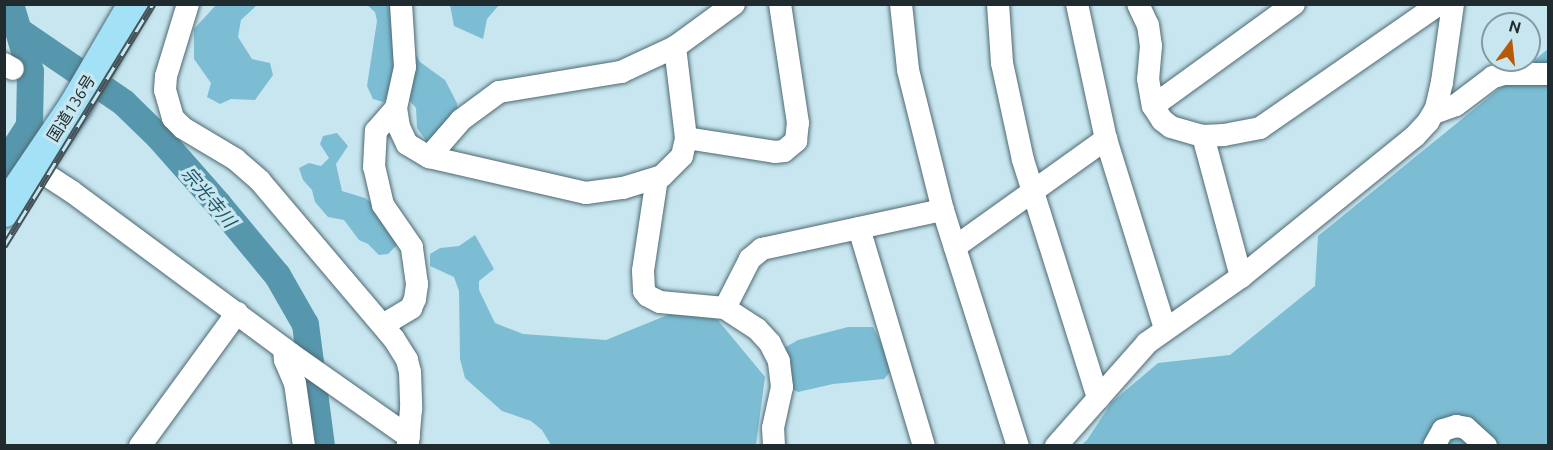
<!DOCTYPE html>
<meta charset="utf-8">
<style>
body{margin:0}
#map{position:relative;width:1553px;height:450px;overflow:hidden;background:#c8e6f0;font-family:Ubuntu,"Noto Sans JP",sans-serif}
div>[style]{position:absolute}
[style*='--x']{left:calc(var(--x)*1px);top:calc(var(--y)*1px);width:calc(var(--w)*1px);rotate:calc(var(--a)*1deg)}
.forest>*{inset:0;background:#7cbdd3}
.water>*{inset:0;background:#5797ad}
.river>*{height:27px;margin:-13.5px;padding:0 13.5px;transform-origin:13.5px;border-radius:13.5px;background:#5797ad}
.roads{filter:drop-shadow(0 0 2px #4e6972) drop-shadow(0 0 2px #4e6972)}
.minor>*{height:22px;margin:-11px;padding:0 11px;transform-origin:11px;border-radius:11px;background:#fff}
.highway>*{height:33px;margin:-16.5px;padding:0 16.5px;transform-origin:16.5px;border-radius:16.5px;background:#a3e1f6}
.rail>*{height:7px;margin-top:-3.5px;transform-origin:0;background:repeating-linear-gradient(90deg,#c8e6f0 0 14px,#445359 0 28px);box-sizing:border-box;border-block:2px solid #445359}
span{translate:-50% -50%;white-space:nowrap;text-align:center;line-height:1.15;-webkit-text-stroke:6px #c8e6f0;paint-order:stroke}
.street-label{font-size:16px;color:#202b2f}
.water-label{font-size:18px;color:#1e5565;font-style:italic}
.frame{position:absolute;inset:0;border:6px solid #202b2f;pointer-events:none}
.north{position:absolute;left:1481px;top:12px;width:60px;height:60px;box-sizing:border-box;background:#c8e6f0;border:2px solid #859ba3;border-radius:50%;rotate:15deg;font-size:16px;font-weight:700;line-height:24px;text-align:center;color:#202b2f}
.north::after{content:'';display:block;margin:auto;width:21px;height:27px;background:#b75908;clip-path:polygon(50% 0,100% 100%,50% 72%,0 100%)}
</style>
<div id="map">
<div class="forest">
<i style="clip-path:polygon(216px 5px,257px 5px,241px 20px,238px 37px,252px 59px,270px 63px,273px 75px,255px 100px,231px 99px,220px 104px,207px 97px,211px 83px,194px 59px,194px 29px)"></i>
<i style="clip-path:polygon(367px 5px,397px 5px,396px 21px,420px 62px,445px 80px,457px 103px,458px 112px,427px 142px,417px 128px,416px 108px,410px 101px,392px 94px,383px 102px,373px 99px,367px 86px,377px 21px,375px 12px)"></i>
<i style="clip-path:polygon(450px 5px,450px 4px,499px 5px,487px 19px,483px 39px,454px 26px)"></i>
<i style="clip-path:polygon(1548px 49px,1548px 445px,1080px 446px,1087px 440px,1112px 402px,1158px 363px,1230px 355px,1315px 286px,1318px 236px)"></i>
<i style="clip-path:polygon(337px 133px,348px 146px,336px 164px,342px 191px,365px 198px,380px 209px,398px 244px,388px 254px,379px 255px,368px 244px,359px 240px,344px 220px,328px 217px,315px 202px,312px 190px,303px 180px,299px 168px,309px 163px,321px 166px,329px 158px,320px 144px,323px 136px)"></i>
<i style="clip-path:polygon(475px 235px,494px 269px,479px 281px,479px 290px,495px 323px,523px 334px,606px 340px,670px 314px,717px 319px,765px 377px,756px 445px,551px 445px,542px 430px,531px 421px,502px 411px,465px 378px,460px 359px,459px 291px,454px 277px,430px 266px,430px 254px,440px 248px,459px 246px)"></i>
<i style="clip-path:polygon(848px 327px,873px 327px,891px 363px,891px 371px,884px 379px,833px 384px,798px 392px,789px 387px,784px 348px,798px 340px)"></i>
</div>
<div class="water">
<i style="clip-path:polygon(5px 4px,14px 5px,22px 28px,12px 29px)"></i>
</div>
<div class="river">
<i style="--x:19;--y:31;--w:126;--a:34.3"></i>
<i style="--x:123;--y:102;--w:50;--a:44.2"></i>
<i style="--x:159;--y:137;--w:89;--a:48.6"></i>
<i style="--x:218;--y:204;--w:92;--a:50.3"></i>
<i style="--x:277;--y:275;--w:56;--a:60.3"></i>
<i style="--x:305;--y:324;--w:123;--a:82.5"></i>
<i style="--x:4;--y:164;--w:46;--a:-57.3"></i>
<i style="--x:29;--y:125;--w:54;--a:-88.9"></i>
<i style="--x:30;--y:71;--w:70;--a:-106.6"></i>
</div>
<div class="roads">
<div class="minor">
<i style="--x:188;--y:4;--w:75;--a:107"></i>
<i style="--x:166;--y:76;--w:14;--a:94"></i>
<i style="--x:165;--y:90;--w:29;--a:74"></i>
<i style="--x:173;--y:118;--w:14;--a:45"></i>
<i style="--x:183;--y:128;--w:61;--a:30.8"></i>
<i style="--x:235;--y:159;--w:33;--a:41"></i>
<i style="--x:260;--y:181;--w:207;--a:49.7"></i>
<i style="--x:394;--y:339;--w:25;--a:58"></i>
<i style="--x:407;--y:360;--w:12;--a:76"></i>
<i style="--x:410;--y:372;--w:37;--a:88"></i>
<i style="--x:411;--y:409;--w:37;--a:95"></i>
<i style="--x:401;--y:4;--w:63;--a:86.4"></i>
<i style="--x:405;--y:67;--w:42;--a:102.4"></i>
<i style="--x:396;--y:108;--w:19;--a:81"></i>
<i style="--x:399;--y:127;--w:19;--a:65"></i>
<i style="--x:407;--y:144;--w:26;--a:31"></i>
<i style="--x:429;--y:157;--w:161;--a:12.9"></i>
<i style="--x:586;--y:193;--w:37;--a:-8"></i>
<i style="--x:623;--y:188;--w:41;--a:-17.1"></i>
<i style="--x:662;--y:176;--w:28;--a:-45"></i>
<i style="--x:682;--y:156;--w:18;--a:-77"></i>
<i style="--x:686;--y:138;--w:92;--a:-96.9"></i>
<i style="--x:901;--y:4;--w:66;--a:83.9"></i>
<i style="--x:908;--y:70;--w:144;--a:76"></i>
<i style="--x:943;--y:210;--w:248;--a:72.4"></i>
<i style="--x:998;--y:4;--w:59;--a:86.1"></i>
<i style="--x:1002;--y:63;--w:99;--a:77.8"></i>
<i style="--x:1023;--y:160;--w:250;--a:72.5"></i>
<i style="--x:1077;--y:4;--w:138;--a:77.9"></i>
<i style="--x:1106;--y:139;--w:199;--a:72.7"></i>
<i style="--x:1138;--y:4;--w:23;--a:65"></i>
<i style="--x:1148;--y:25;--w:21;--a:82"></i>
<i style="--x:1151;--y:46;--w:33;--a:95"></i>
<i style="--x:1148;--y:79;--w:27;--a:80"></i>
<i style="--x:1153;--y:106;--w:17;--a:57"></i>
<i style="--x:1162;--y:120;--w:11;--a:38"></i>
<i style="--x:1171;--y:127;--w:33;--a:16"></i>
<i style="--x:1203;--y:136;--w:21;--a:-3"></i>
<i style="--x:1224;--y:135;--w:37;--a:-11"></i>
<i style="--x:1260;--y:128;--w:218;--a:-34.7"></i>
<i style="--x:4;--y:64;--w:10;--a:29"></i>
<i style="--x:1153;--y:106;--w:174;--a:-35.9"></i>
<i style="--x:1434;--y:113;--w:23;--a:-20"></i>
<i style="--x:1456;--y:105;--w:46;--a:-37.1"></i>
<i style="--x:1493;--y:77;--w:11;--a:-15"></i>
<i style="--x:1504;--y:74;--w:44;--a:0"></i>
<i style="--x:1203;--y:136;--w:146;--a:74.9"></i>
<i style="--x:686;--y:138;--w:90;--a:8.9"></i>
<i style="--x:775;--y:152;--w:9;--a:-6"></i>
<i style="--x:784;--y:151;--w:16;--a:-40"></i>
<i style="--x:796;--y:141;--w:18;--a:-84"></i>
<i style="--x:798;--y:123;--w:120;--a:-98.6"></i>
<i style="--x:429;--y:157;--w:49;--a:-49.1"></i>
<i style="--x:461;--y:120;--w:47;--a:-36.4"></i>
<i style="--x:499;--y:92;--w:124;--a:-9.3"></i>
<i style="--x:621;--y:72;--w:60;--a:-24.8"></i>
<i style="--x:675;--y:47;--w:73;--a:-36.1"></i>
<i style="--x:34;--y:167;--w:44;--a:33"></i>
<i style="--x:71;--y:191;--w:274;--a:36.5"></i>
<i style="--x:291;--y:354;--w:144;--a:35.1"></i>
<i style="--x:657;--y:178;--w:94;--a:98.6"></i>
<i style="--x:643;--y:271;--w:20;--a:87"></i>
<i style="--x:644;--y:291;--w:6;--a:51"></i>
<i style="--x:648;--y:296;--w:13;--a:27"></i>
<i style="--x:660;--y:302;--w:65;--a:5.3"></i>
<i style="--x:859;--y:228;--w:227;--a:73.4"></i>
<i style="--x:955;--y:247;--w:186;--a:-35.6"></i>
<i style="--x:383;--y:325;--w:33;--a:-31"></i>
<i style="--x:411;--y:308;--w:10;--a:-66"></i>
<i style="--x:415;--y:299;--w:15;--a:-82"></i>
<i style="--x:417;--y:284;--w:37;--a:-98"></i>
<i style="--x:412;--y:247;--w:51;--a:-124.6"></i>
<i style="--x:383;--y:205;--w:39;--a:-103"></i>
<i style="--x:374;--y:167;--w:36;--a:-87"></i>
<i style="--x:376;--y:131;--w:30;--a:-49"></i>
<i style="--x:284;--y:349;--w:11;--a:85"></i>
<i style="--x:285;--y:360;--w:25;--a:67"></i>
<i style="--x:295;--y:383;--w:64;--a:81.9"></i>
<i style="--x:140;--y:446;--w:165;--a:-53.9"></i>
<i style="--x:774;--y:446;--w:18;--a:-93"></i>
<i style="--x:773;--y:428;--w:42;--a:-77.6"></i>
<i style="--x:782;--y:387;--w:26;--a:-97"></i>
<i style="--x:779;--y:361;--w:20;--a:-117"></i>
<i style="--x:770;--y:343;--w:19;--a:-133"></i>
<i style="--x:757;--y:329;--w:38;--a:-147"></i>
<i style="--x:725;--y:308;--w:55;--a:-63"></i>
<i style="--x:750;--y:259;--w:16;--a:-40"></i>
<i style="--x:762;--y:249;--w:185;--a:-12.2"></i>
<i style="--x:1056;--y:446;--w:137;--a:-48.5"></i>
<i style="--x:1147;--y:343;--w:115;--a:-35.1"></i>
<i style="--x:1241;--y:277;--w:224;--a:-39"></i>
<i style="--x:1415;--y:136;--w:19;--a:-47"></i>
<i style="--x:1428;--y:122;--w:16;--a:-60"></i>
<i style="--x:1436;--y:108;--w:27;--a:-77"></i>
<i style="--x:1442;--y:82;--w:79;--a:-82"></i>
<i style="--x:1434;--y:446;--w:18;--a:-61"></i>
<i style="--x:1443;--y:430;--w:14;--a:-17"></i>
<i style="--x:1456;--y:426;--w:10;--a:11"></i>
<i style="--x:1466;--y:428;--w:27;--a:42"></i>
</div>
<div class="highway">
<i style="--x:4;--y:210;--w:127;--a:-55.9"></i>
<i style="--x:75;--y:105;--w:117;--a:-59.7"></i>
</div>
</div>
<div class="rail">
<i style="--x:4;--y:246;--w:284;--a:-58.4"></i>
</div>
<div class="street-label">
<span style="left:71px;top:108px;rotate:-58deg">国道136号</span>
</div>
<div class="water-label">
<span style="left:209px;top:197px;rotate:50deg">宗光寺川</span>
</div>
<div class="frame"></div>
<div class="north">N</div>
</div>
